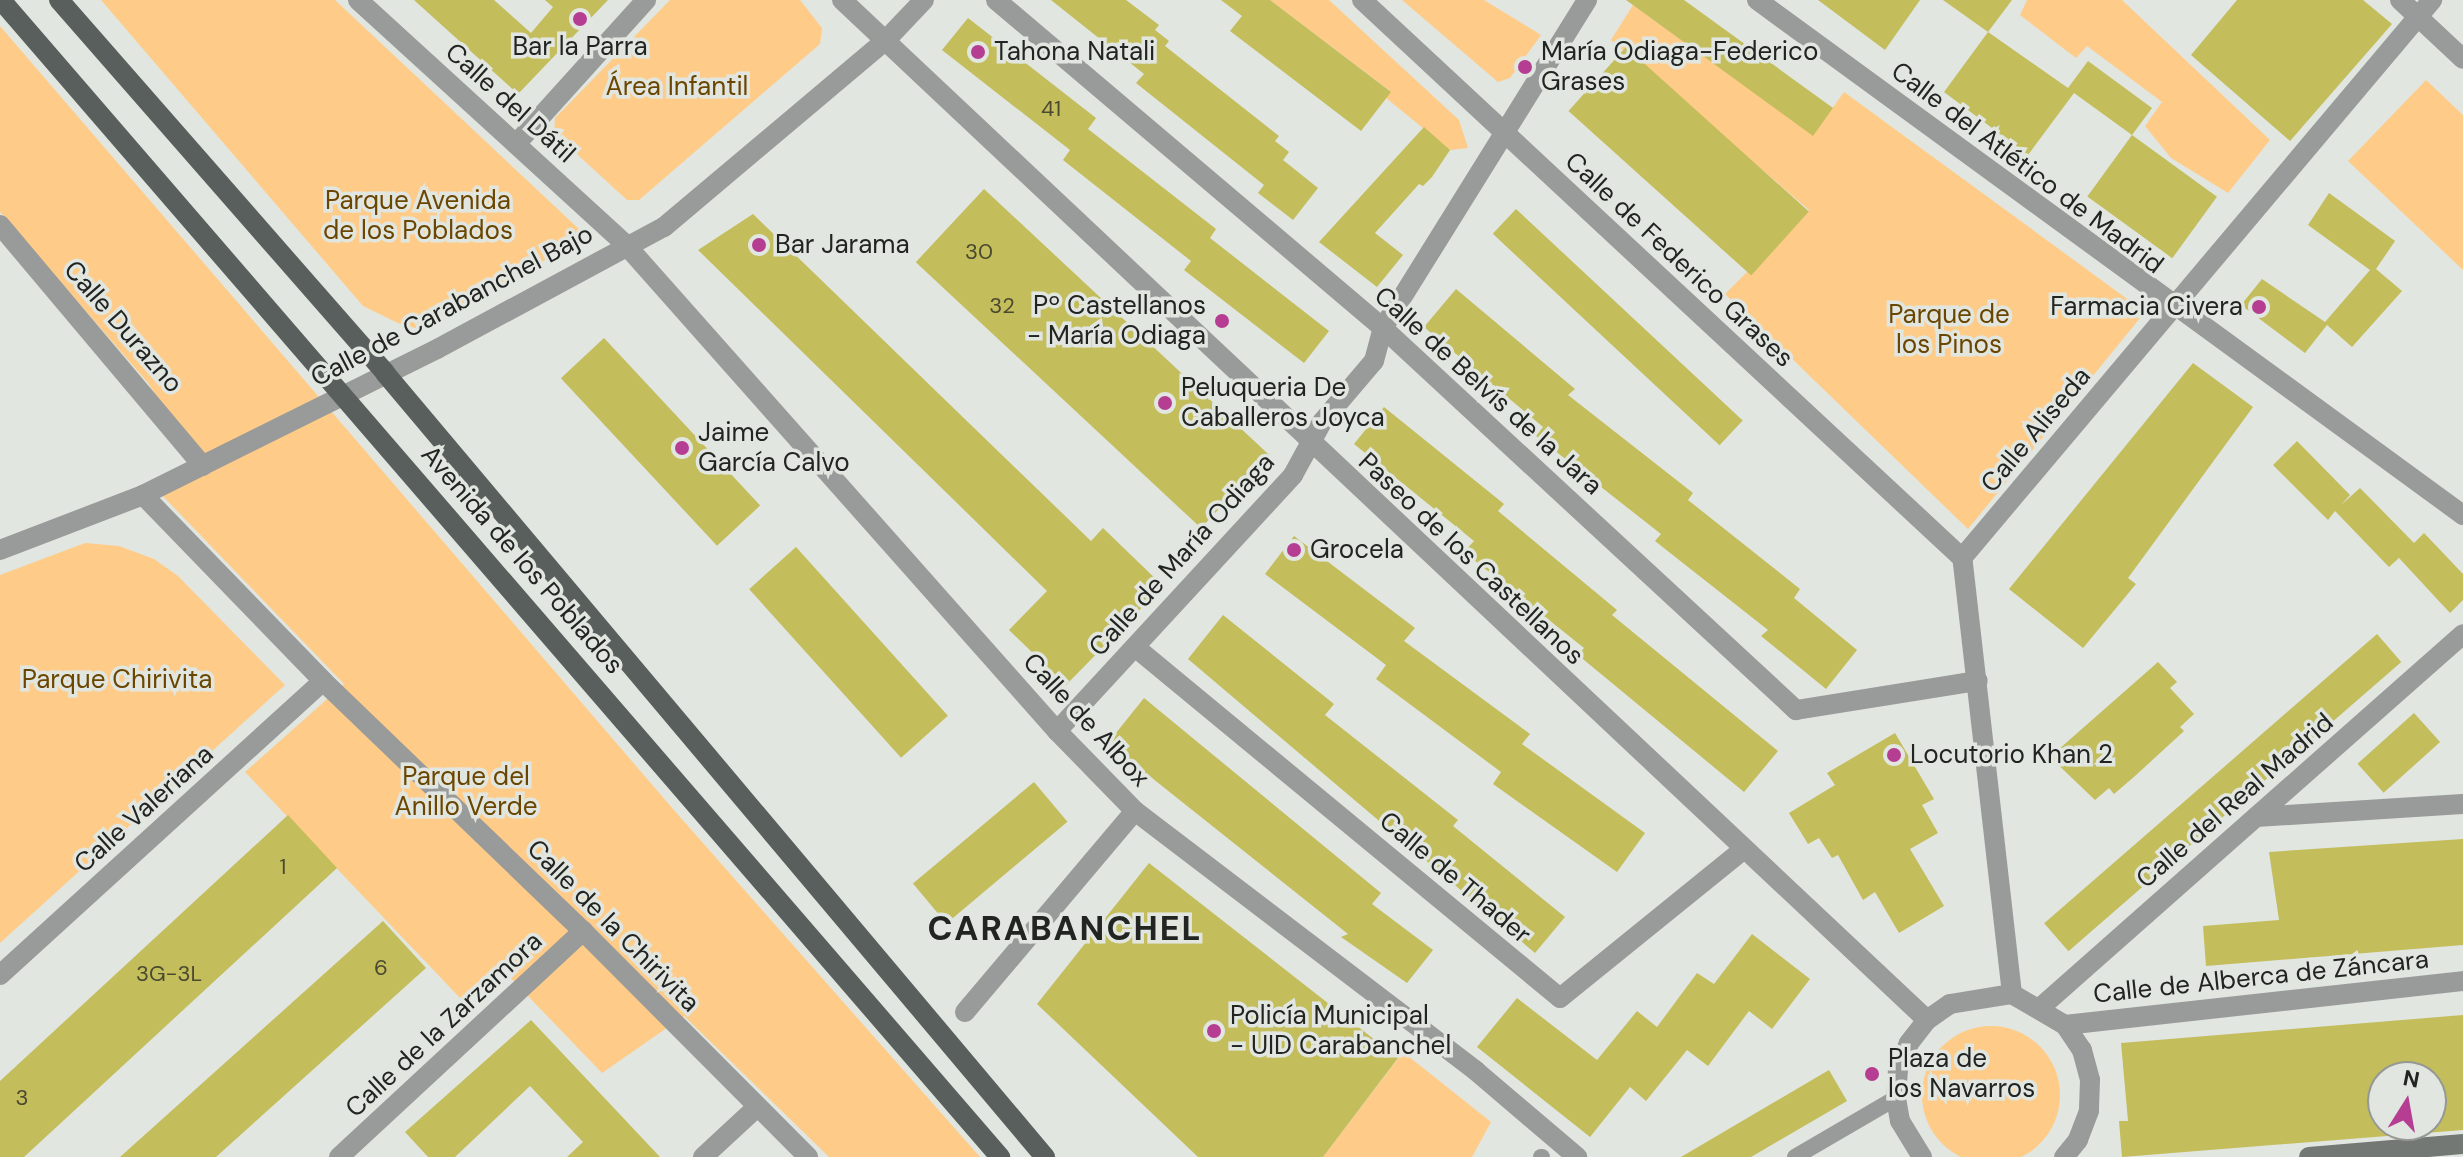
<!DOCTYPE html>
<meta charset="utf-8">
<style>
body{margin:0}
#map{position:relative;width:2463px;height:1157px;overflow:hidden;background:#e1e6e0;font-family:"DM Sans",sans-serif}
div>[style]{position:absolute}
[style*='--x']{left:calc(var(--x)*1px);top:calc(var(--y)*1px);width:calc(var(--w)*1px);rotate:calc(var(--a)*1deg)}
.green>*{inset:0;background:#fecc88}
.round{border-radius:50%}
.building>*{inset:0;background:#c4bd5c;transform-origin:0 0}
.lane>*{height:16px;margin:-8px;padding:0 8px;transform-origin:8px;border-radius:8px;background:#989b99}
.street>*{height:20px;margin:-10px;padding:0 10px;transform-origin:10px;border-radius:10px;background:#989b99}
.secondary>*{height:20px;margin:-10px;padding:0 10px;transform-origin:10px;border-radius:10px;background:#737875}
.primary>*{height:20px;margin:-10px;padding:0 10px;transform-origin:10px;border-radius:10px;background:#595f5c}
.dots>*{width:22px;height:22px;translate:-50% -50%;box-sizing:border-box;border:4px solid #e1e6e0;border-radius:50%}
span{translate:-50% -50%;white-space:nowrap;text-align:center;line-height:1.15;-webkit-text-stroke:7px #e1e6e0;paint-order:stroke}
.number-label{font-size:22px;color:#4a4a30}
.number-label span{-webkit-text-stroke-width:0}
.poi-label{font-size:26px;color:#222422}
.left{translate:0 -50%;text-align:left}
.right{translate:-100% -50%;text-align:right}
.park-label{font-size:26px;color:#6b4601}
.street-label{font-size:26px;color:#222422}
.district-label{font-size:34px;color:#222422;font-weight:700;letter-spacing:2px}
.north{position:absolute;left:2367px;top:1061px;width:80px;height:80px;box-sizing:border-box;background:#e1e6e0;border:2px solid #959894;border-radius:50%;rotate:11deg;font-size:22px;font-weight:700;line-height:32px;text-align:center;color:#222422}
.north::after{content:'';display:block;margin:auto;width:28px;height:36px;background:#b53e93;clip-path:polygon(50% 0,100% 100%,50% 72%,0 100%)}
</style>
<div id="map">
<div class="green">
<i style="clip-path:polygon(101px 0,335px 0,580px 230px,571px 245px,508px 282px,420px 329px,402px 325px,363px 306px)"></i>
<i style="clip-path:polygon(670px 0,800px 0,822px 28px,820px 44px,639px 200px,627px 200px,554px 133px,555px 118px)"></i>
<i style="clip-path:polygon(1270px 0,1329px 0,1459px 120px,1468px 148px,1450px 150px,1386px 98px,1390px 91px)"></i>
<i style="clip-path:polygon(1402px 0,1484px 0,1541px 35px,1510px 78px,1498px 82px)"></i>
<i style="clip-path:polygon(2027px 0,2122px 0,2270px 140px,2228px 193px,2171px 158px,2145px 126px,2162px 102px,2087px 46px,2076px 58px,2020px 15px)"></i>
<i style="clip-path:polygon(1633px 5px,1813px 135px,1844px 92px,2145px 312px,1968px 529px,1725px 294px,1809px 210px,1611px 40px)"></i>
<i style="clip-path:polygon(0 26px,673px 809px,980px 1157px,829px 1157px,684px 1016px,602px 1073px,502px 969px,461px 999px,245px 772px,344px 684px,156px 489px,202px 465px,148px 383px,0 212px)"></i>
<i style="clip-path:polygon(2426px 80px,2463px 115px,2463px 270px,2348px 161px)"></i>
<i style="clip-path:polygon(85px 543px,119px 546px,154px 559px,178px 576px,285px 685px,0 943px,0 575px)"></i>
<i class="round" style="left:1922px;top:1026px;width:138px;height:138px"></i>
<i style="clip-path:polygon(1403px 1052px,1491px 1122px,1472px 1157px,1323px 1157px)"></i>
</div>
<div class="building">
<i style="clip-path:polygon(414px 0,494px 0,531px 33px,553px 7px,545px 0,608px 0,518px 94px)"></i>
<i style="clip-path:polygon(1051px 0,1126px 0,1159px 25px,1155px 30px,1169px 41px,1165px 46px,1279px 136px,1275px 141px,1289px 152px,1283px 160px,1318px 188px,1293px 220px,1258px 193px,1264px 185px,1136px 83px,1144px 74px)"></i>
<i style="clip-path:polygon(1221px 0,1270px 0,1391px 92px,1361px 131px,1230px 31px,1242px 16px)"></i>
<i style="clip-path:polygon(1626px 0,1684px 0,1833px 108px,1813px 136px)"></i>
<i style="clip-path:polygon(1818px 0,1920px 0,1885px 50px)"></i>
<i style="clip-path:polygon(1943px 0,2012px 0,1988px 32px)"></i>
<i style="clip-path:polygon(2237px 0,2363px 0,2392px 24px,2290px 141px,2191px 55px)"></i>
<i style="clip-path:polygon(968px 18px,1096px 118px,1088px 129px,1216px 229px,1210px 238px,1329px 331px,1304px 363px,1184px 270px,1191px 261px,1063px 160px,1070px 150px,942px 50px)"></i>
<i style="clip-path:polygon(1988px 32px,2068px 88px,2088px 61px,2152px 108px,2132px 135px,2074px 93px,2028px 155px,1944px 92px)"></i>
<i style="left:1626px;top:47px;width:246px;height:86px;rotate:42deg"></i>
<i style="clip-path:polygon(1424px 127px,1450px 150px,1432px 177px,1423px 186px,1419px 184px,1375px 233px,1403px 255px,1377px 287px,1319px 242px)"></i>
<i style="left:2132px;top:135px;width:105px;height:76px;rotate:36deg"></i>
<i style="left:984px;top:189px;width:390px;height:100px;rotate:43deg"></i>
<i style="clip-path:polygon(2329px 193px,2395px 241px,2376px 269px,2402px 291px,2352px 347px,2327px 325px,2305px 353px,2241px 305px,2262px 279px,2325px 322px,2370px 270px,2308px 225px)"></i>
<i style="left:1516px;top:209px;width:310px;height:34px;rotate:43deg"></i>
<i style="clip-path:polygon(753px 214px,1091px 541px,1103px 528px,1163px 586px,1066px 685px,1009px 630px,1047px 591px,698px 250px)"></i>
<i style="clip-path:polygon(1456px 289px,1575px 389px,1568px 395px,1693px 493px,1688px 500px,1800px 589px,1794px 598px,1857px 650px,1826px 689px,1761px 636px,1768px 630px,1655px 541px,1661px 534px,1536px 436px,1543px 427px,1424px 327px)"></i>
<i style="left:604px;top:338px;width:229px;height:59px;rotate:47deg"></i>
<i style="clip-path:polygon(2193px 363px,2253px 407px,2128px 578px,2136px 584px,2083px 648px,2009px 589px)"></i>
<i style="clip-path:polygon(1384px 407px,1504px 504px,1498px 511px,1617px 610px,1612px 615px,1778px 751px,1744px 792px,1578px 655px,1584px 648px,1464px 552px,1474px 541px,1354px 444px)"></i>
<i style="clip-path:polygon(2297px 441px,2350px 495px,2341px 505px,2360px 488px,2414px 543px,2424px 533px,2463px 574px,2463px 600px,2450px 613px,2399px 558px,2389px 567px,2335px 511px,2328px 520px,2273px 465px)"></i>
<i style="clip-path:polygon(1294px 536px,1415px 628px,1404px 641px,1530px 734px,1522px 744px,1645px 833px,1617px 872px,1493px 784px,1501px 772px,1376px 679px,1386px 665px,1265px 574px)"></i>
<i style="left:796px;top:547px;width:227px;height:63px;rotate:48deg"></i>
<i style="clip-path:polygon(1223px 615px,1334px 704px,1325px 715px,1458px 820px,1453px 826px,1565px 917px,1535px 953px,1188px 659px)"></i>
<i style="left:2377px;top:634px;width:37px;height:441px;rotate:49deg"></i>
<i style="clip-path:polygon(2158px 662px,2177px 682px,2170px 688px,2194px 714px,2180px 727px,2184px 731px,2135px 776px,2114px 794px,2109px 788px,2095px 800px,2050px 757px)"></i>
<i style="clip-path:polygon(1144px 698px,1381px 893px,1372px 904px,1433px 950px,1407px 983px,1341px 937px,1348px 934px,1108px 743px)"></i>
<i style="left:2414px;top:713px;width:39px;height:76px;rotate:48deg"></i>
<i style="clip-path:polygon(1895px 733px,1934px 799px,1922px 805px,1938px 833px,1910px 849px,1944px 906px,1899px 933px,1875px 892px,1863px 900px,1838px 855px,1832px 858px,1819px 838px,1808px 844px,1789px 813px,1835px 785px,1827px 773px)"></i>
<i style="left:1034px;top:782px;width:52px;height:158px;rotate:50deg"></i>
<i style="clip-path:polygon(288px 815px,337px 868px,24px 1157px,0 1157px,0 1081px)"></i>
<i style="clip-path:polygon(2463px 839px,2463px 945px,2206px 966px,2203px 926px,2279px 920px,2269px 852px)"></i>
<i style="clip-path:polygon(1149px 863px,1398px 1058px,1323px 1157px,1198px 1157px,1037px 1004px)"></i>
<i style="clip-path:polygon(383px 921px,426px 968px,216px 1157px,120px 1157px)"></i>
<i style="clip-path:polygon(1752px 934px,1810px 979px,1772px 1029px,1749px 1011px,1708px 1066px,1687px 1050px,1646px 1101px,1630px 1087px,1590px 1137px,1477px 1047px,1517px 998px,1597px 1060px,1637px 1011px,1657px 1027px,1697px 973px,1714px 984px)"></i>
<i style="clip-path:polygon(evenodd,2463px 1015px,2463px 1130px,2122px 1157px,2119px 1121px,2128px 1121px,2121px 1043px,2463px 1015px,2383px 1077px,2431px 1077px,2431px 1125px,2383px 1125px,2383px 1077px)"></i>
<i style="clip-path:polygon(531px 1020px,660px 1157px,567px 1157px,583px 1142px,530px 1086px,455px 1157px,428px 1157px,405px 1132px)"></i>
<i style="clip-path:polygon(1829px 1070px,1847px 1101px,1751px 1157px,1681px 1157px)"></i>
</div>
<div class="lane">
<i style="--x:1541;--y:1157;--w:1;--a:0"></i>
<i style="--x:1795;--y:1157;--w:117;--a:-30.3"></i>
</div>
<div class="street">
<i style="--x:358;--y:0;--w:363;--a:42.4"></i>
<i style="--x:626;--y:245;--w:650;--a:48.43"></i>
<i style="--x:1057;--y:731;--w:112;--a:45.7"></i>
<i style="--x:1135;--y:811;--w:429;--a:37.3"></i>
<i style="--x:1476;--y:1071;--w:133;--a:40.4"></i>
<i style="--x:842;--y:0;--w:1489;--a:43.23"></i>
<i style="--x:996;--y:0;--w:507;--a:40.28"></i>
<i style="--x:1383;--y:328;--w:563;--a:42.77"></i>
<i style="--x:1796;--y:710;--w:184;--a:-9.1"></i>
<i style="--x:1362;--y:0;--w:819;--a:42.92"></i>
<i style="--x:1757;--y:0;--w:874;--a:36.11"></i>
<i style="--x:2400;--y:0;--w:86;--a:43.1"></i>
<i style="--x:516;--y:144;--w:194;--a:-47.9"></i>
<i style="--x:0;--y:225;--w:315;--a:49.9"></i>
<i style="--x:143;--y:495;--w:259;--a:45.9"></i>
<i style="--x:323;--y:681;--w:361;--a:43.9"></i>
<i style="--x:583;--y:931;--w:319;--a:45.1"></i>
<i style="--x:0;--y:550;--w:153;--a:-21"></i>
<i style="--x:143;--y:495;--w:328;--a:-26.4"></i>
<i style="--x:437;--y:349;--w:258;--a:-28.3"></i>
<i style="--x:664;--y:227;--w:290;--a:-40.1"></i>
<i style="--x:886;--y:40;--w:55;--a:-46.5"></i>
<i style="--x:1135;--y:647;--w:551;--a:39.55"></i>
<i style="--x:1560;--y:998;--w:235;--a:-39"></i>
<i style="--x:1057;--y:731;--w:348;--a:-47.3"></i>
<i style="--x:1293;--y:475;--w:60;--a:-61.3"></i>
<i style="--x:1322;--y:422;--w:80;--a:-49.6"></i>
<i style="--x:1374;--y:361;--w:34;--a:-75"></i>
<i style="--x:1383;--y:328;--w:386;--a:-58.1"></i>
<i style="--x:2256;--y:817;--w:207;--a:-3.6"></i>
<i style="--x:0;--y:975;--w:437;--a:-42.3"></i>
<i style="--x:2012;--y:994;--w:439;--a:-96.5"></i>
<i style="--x:1962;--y:558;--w:730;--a:-49.89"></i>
<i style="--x:2041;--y:1007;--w:563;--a:-41.47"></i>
<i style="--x:965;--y:1012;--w:263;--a:-49.8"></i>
<i style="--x:2065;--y:1025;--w:400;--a:-6.3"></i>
<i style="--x:339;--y:1157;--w:333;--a:-42.8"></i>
<i style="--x:703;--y:1157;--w:72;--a:-42.8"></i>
<i style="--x:1922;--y:1157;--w:42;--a:-121.4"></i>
<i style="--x:1900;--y:1121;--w:23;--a:-100"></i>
<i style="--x:1896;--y:1098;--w:29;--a:-86"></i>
<i style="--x:1898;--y:1069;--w:28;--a:-67"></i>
<i style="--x:1909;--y:1043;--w:29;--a:-52"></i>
<i style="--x:1927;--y:1020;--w:28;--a:-35"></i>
<i style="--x:1950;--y:1004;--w:63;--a:-9.2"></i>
<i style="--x:2012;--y:994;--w:61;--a:30.3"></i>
<i style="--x:2065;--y:1025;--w:30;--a:56"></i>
<i style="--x:2082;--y:1050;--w:31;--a:75"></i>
<i style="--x:2090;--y:1080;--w:31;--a:92"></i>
<i style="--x:2089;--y:1111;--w:31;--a:111"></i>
<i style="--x:2078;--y:1140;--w:22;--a:129"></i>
</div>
<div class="secondary">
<i style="--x:2309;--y:1157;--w:155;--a:-4.8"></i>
</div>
<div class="primary">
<i style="--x:1;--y:0;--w:1529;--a:49.19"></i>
<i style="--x:59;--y:0;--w:495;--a:48.8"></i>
<i style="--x:385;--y:373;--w:1025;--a:49.91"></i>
</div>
<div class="dots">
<i style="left:580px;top:19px;background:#b53e93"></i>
<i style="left:978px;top:52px;background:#b53e93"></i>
<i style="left:1525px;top:67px;background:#b53e93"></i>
<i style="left:759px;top:245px;background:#b53e93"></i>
<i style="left:2259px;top:307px;background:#b53e93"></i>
<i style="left:1222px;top:321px;background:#b53e93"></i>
<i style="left:1165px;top:403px;background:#b53e93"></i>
<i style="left:682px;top:448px;background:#b53e93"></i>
<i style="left:1294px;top:550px;background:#b53e93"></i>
<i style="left:1894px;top:755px;background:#b53e93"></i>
<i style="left:1214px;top:1031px;background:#b53e93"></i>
<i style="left:1872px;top:1074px;background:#b53e93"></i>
</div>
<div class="number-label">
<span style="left:1051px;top:109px">41</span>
<span style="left:979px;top:252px">30</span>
<span style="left:1002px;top:306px">32</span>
<span style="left:283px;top:867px">1</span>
<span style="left:381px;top:968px">6</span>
<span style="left:169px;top:974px">3G-3L</span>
<span style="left:22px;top:1098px">3</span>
</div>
<div class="poi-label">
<span style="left:580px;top:47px">Bar la Parra</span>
<span class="left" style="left:994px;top:52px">Tahona Natali</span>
<span class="left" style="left:1541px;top:67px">María Odiaga-Federico<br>Grases</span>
<span class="left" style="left:775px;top:245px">Bar Jarama</span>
<span class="right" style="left:1206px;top:321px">Pº Castellanos<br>- María Odiaga</span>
<span class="right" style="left:2243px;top:307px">Farmacia Civera</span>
<span class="left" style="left:1181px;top:403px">Peluqueria De<br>Caballeros Joyca</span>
<span class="left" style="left:698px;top:448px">Jaime<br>García Calvo</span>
<span class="left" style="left:1310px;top:550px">Grocela</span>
<span class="left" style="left:1910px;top:755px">Locutorio Khan 2</span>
<span class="left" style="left:1230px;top:1031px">Policía Municipal<br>- UID Carabanchel</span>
<span class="left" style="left:1888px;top:1074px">Plaza de<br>los Navarros</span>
</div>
<div class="park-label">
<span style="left:677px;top:87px">Área Infantil</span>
<span style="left:418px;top:216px">Parque Avenida<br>de los Poblados</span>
<span style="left:1949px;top:330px">Parque de<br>los Pinos</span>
<span style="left:117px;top:680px">Parque Chirivita</span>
<span style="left:466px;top:792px">Parque del<br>Anillo Verde</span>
</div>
<div class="street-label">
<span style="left:510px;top:103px;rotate:42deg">Calle del Dátil</span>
<span style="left:2027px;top:168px;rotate:37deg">Calle del Atlético de Madrid</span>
<span style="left:1679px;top:260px;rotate:43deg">Calle de Federico Grases</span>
<span style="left:452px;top:306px;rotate:-28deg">Calle de Carabanchel Bajo</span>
<span style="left:123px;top:327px;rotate:49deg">Calle Durazno</span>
<span style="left:1488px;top:391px;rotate:42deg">Calle de Belvís de la Jara</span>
<span style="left:2036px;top:430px;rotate:-50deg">Calle Aliseda</span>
<span style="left:1182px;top:555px;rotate:-48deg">Calle de María Odiaga</span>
<span style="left:1471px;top:559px;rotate:43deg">Paseo de los Castellanos</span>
<span style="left:522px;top:560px;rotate:49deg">Avenida de los Poblados</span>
<span style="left:1086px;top:720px;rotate:47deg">Calle de Albox</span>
<span style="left:2235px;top:801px;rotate:-41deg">Calle del Real Madrid</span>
<span style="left:144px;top:809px;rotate:-42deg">Calle Valeriana</span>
<span style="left:1455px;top:878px;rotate:40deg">Calle de Thader</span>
<span style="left:613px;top:926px;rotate:45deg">Calle de la Chirivita</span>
<span style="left:2261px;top:977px;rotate:-6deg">Calle de Alberca de Záncara</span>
<span style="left:444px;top:1025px;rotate:-43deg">Calle de la Zarzamora</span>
</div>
<div class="district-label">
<span style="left:1065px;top:929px">CARABANCHEL</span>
</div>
<div class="north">N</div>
</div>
